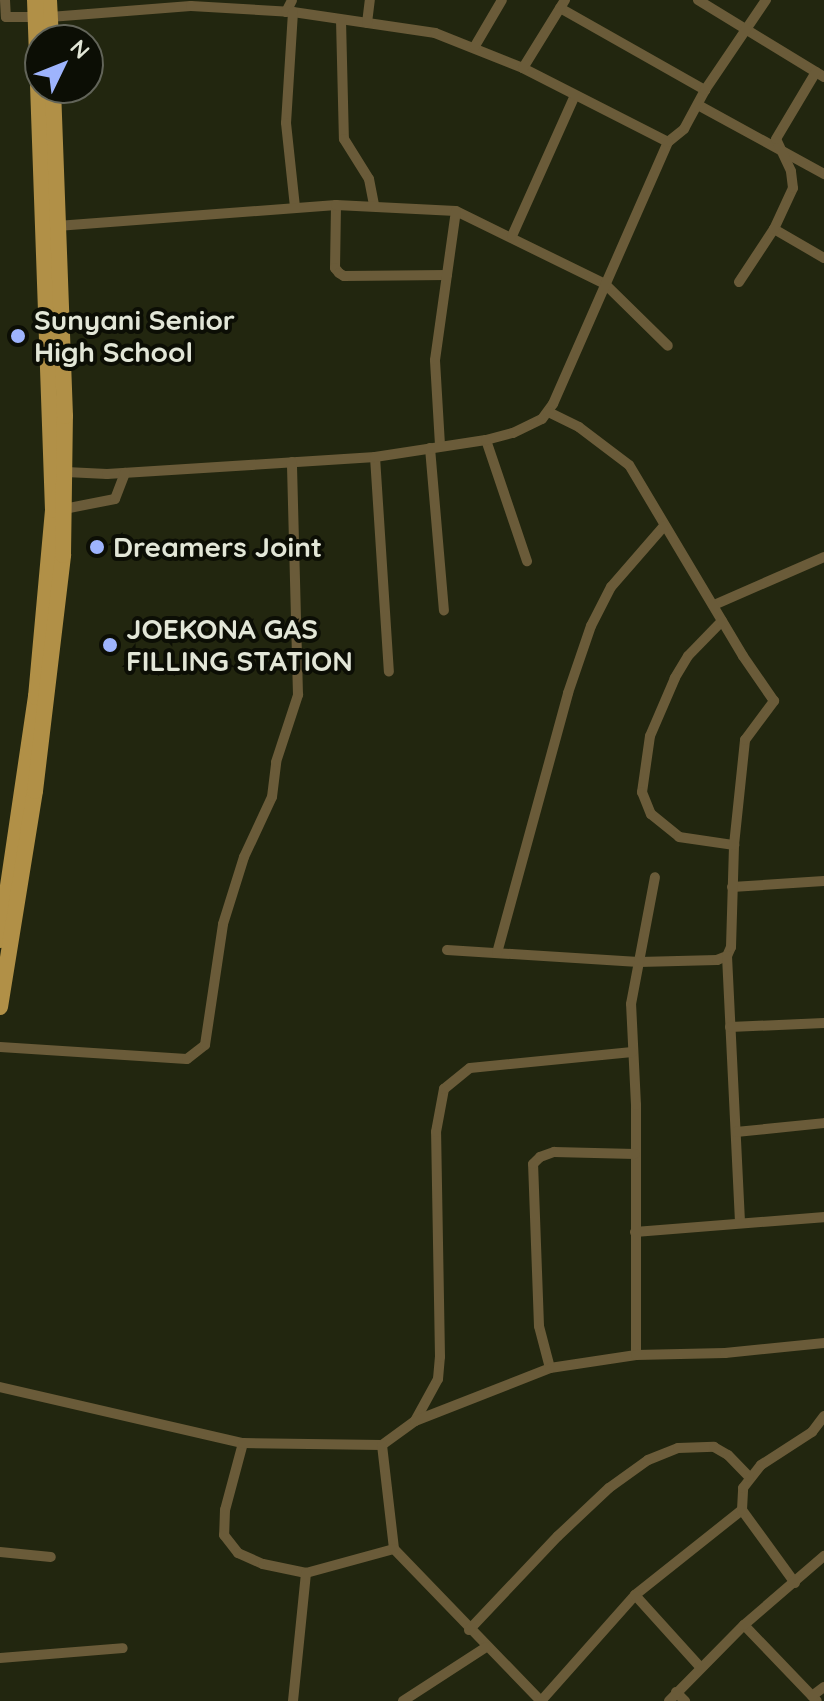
<!DOCTYPE html>
<style>
body{margin:0}
#map{position:relative;width:824px;height:1701px;overflow:hidden;background:#22260f;font-family:Quicksand,sans-serif}
div>[style]{position:absolute}
[style*='--x']{left:calc(var(--x)*1px);top:calc(var(--y)*1px);width:calc(var(--w)*1px);rotate:calc(var(--a)*1deg)}
.minor>*{height:10px;margin:-5px;padding:0 5px;transform-origin:5px;border-radius:5px;background:#6a5b39}
.primary>*{height:16px;margin:-8px;padding:0 8px;transform-origin:8px;border-radius:8px;background:#b19047}
.dots>*{width:22px;height:22px;translate:-50% -50%;box-sizing:border-box;border:4px solid #0c0e05;border-radius:50%}
span{translate:-50% -50%;white-space:nowrap;text-align:center;line-height:1.15;-webkit-text-stroke:8px #0c0e05;paint-order:stroke}
.poi-label{font-size:28px;color:#e2e6d7;font-weight:700}
.left{translate:0 -50%;text-align:left}
.north{position:absolute;left:24px;top:24px;width:80px;height:80px;box-sizing:border-box;background:#0c0e05;border:2px solid #626459;border-radius:50%;rotate:47deg;font-size:22px;font-weight:700;line-height:32px;text-align:center;color:#e2e6d7}
.north::after{content:'';display:block;margin:auto;width:28px;height:36px;background:#9eb4fd;clip-path:polygon(50% 0,100% 100%,50% 72%,0 100%)}
</style>
<div id="map">
<div class="minor">
<i style="--x:5;--y:0;--w:17;--a:87"></i>
<i style="--x:6;--y:17;--w:44;--a:0"></i>
<i style="--x:50;--y:17;--w:141;--a:-4.5"></i>
<i style="--x:191;--y:6;--w:102;--a:3.4"></i>
<i style="--x:293;--y:12;--w:144;--a:8.4"></i>
<i style="--x:435;--y:33;--w:95;--a:21.7"></i>
<i style="--x:698;--y:0;--w:148;--a:31.4"></i>
<i style="--x:560;--y:8;--w:167;--a:29.5"></i>
<i style="--x:286;--y:12;--w:13;--a:-63"></i>
<i style="--x:293;--y:12;--w:111;--a:93.6"></i>
<i style="--x:286;--y:123;--w:84;--a:83.9"></i>
<i style="--x:341;--y:20;--w:119;--a:88.6"></i>
<i style="--x:344;--y:139;--w:47;--a:58"></i>
<i style="--x:369;--y:179;--w:26;--a:79"></i>
<i style="--x:367;--y:23;--w:23;--a:-83"></i>
<i style="--x:475;--y:46;--w:53;--a:-59.6"></i>
<i style="--x:698;--y:105;--w:144;--a:28.7"></i>
<i style="--x:668;--y:142;--w:21;--a:-39"></i>
<i style="--x:684;--y:129;--w:44;--a:-61.7"></i>
<i style="--x:705;--y:90;--w:109;--a:-55.9"></i>
<i style="--x:336;--y:205;--w:63;--a:90.9"></i>
<i style="--x:335;--y:268;--w:6;--a:51"></i>
<i style="--x:339;--y:273;--w:6;--a:31"></i>
<i style="--x:344;--y:276;--w:103;--a:-0.6"></i>
<i style="--x:57;--y:226;--w:280;--a:-4.3"></i>
<i style="--x:336;--y:205;--w:120;--a:2.9"></i>
<i style="--x:456;--y:211;--w:166;--a:26.1"></i>
<i style="--x:605;--y:284;--w:88;--a:44.5"></i>
<i style="--x:774;--y:229;--w:58;--a:30.1"></i>
<i style="--x:512;--y:236;--w:154;--a:-65.9"></i>
<i style="--x:739;--y:282;--w:64;--a:-56.6"></i>
<i style="--x:774;--y:229;--w:45;--a:-65.1"></i>
<i style="--x:793;--y:188;--w:17;--a:-97"></i>
<i style="--x:791;--y:171;--w:35;--a:-115"></i>
<i style="--x:776;--y:139;--w:78;--a:-59.2"></i>
<i style="--x:486;--y:440;--w:128;--a:71.3"></i>
<i style="--x:440;--y:445;--w:85;--a:-93.4"></i>
<i style="--x:435;--y:360;--w:150;--a:-82"></i>
<i style="--x:430;--y:448;--w:163;--a:85.1"></i>
<i style="--x:375;--y:457;--w:215;--a:86.3"></i>
<i style="--x:66;--y:472;--w:41;--a:2.8"></i>
<i style="--x:107;--y:474;--w:269;--a:-3.6"></i>
<i style="--x:375;--y:457;--w:112;--a:-8.7"></i>
<i style="--x:486;--y:440;--w:28;--a:-15"></i>
<i style="--x:513;--y:433;--w:32;--a:-26"></i>
<i style="--x:542;--y:419;--w:19;--a:-54"></i>
<i style="--x:553;--y:404;--w:286;--a:-66.3"></i>
<i style="--x:668;--y:142;--w:163;--a:-153"></i>
<i style="--x:523;--y:68;--w:80;--a:-58.3"></i>
<i style="--x:59;--y:510;--w:57;--a:-11.1"></i>
<i style="--x:115;--y:499;--w:28;--a:-69"></i>
<i style="--x:714;--y:605;--w:120;--a:-23.6"></i>
<i style="--x:722;--y:621;--w:49;--a:134.2"></i>
<i style="--x:688;--y:656;--w:26;--a:121"></i>
<i style="--x:675;--y:678;--w:63;--a:113.3"></i>
<i style="--x:650;--y:736;--w:57;--a:98.1"></i>
<i style="--x:642;--y:792;--w:24;--a:68"></i>
<i style="--x:651;--y:814;--w:36;--a:39"></i>
<i style="--x:679;--y:837;--w:56;--a:8.3"></i>
<i style="--x:732;--y:887;--w:92;--a:-3.7"></i>
<i style="--x:447;--y:950;--w:192;--a:3.6"></i>
<i style="--x:639;--y:962;--w:78;--a:-1.5"></i>
<i style="--x:717;--y:960;--w:11;--a:-22"></i>
<i style="--x:727;--y:956;--w:10;--a:-66"></i>
<i style="--x:731;--y:947;--w:102;--a:-88.3"></i>
<i style="--x:734;--y:845;--w:106;--a:-84"></i>
<i style="--x:745;--y:740;--w:49;--a:-53.4"></i>
<i style="--x:774;--y:701;--w:55;--a:-124.6"></i>
<i style="--x:743;--y:656;--w:222;--a:-120.8"></i>
<i style="--x:629;--y:465;--w:63;--a:-142.8"></i>
<i style="--x:579;--y:427;--w:34;--a:-154"></i>
<i style="--x:497;--y:953;--w:270;--a:-74.7"></i>
<i style="--x:568;--y:693;--w:71;--a:-71.1"></i>
<i style="--x:591;--y:626;--w:44;--a:-62.9"></i>
<i style="--x:611;--y:587;--w:81;--a:-49"></i>
<i style="--x:727;--y:956;--w:267;--a:87.2"></i>
<i style="--x:730;--y:1027;--w:94;--a:-2.4"></i>
<i style="--x:0;--y:1047;--w:187;--a:3.7"></i>
<i style="--x:187;--y:1059;--w:23;--a:-38"></i>
<i style="--x:205;--y:1045;--w:122;--a:-81.5"></i>
<i style="--x:223;--y:924;--w:70;--a:-72.6"></i>
<i style="--x:244;--y:857;--w:66;--a:-65"></i>
<i style="--x:272;--y:797;--w:35;--a:-83"></i>
<i style="--x:276;--y:762;--w:71;--a:-71.8"></i>
<i style="--x:298;--y:695;--w:233;--a:-91.5"></i>
<i style="--x:736;--y:1132;--w:88;--a:-5.8"></i>
<i style="--x:635;--y:1232;--w:190;--a:-4.5"></i>
<i style="--x:636;--y:1355;--w:250;--a:-90"></i>
<i style="--x:636;--y:1105;--w:101;--a:-92.8"></i>
<i style="--x:631;--y:1004;--w:129;--a:-79.3"></i>
<i style="--x:550;--y:1368;--w:43;--a:-104.7"></i>
<i style="--x:539;--y:1326;--w:162;--a:-92.1"></i>
<i style="--x:533;--y:1164;--w:10;--a:-45"></i>
<i style="--x:540;--y:1157;--w:15;--a:-20"></i>
<i style="--x:554;--y:1152;--w:81;--a:1.4"></i>
<i style="--x:0;--y:1387;--w:249;--a:13"></i>
<i style="--x:243;--y:1443;--w:69;--a:105"></i>
<i style="--x:225;--y:1510;--w:25;--a:92"></i>
<i style="--x:224;--y:1535;--w:23;--a:52"></i>
<i style="--x:238;--y:1553;--w:27;--a:24"></i>
<i style="--x:263;--y:1564;--w:44;--a:11.8"></i>
<i style="--x:306;--y:1573;--w:91;--a:-15.3"></i>
<i style="--x:415;--y:1421;--w:48;--a:-61.3"></i>
<i style="--x:438;--y:1379;--w:22;--a:-85"></i>
<i style="--x:440;--y:1357;--w:225;--a:-91"></i>
<i style="--x:436;--y:1132;--w:44;--a:-79.5"></i>
<i style="--x:444;--y:1089;--w:33;--a:-39"></i>
<i style="--x:470;--y:1068;--w:163;--a:-5.6"></i>
<i style="--x:243;--y:1443;--w:139;--a:0.8"></i>
<i style="--x:382;--y:1445;--w:41;--a:-36"></i>
<i style="--x:415;--y:1421;--w:145;--a:-21.4"></i>
<i style="--x:550;--y:1368;--w:87;--a:-8.6"></i>
<i style="--x:636;--y:1355;--w:89;--a:-1.3"></i>
<i style="--x:725;--y:1353;--w:100;--a:-5.8"></i>
<i style="--x:382;--y:1445;--w:105;--a:83.4"></i>
<i style="--x:394;--y:1549;--w:211;--a:46"></i>
<i style="--x:541;--y:1701;--w:142;--a:-48.4"></i>
<i style="--x:635;--y:1595;--w:137;--a:-38.5"></i>
<i style="--x:0;--y:1552;--w:51;--a:5.6"></i>
<i style="--x:795;--y:1583;--w:90;--a:-126"></i>
<i style="--x:742;--y:1510;--w:22;--a:-87"></i>
<i style="--x:743;--y:1488;--w:29;--a:-52"></i>
<i style="--x:761;--y:1465;--w:61;--a:-32.9"></i>
<i style="--x:812;--y:1432;--w:20;--a:-53"></i>
<i style="--x:635;--y:1595;--w:98;--a:47.9"></i>
<i style="--x:744;--y:1625;--w:105;--a:46.2"></i>
<i style="--x:469;--y:1630;--w:129;--a:-46.6"></i>
<i style="--x:558;--y:1536;--w:70;--a:-43.3"></i>
<i style="--x:609;--y:1488;--w:48;--a:-35.7"></i>
<i style="--x:648;--y:1460;--w:32;--a:-22"></i>
<i style="--x:678;--y:1448;--w:36;--a:-2"></i>
<i style="--x:714;--y:1447;--w:16;--a:30"></i>
<i style="--x:728;--y:1455;--w:30;--a:46"></i>
<i style="--x:0;--y:1658;--w:123;--a:-4.6"></i>
<i style="--x:676;--y:1692;--w:13;--a:45"></i>
<i style="--x:812;--y:1696;--w:15;--a:-37"></i>
<i style="--x:293;--y:1701;--w:129;--a:-84.2"></i>
<i style="--x:403;--y:1701;--w:99;--a:-33"></i>
<i style="--x:669;--y:1701;--w:107;--a:-45.4"></i>
<i style="--x:744;--y:1625;--w:106;--a:-40.8"></i>
</div>
<div class="primary">
<i style="--x:49;--y:0;--w:40;--a:87.1"></i>
<i style="--x:0;--y:940;--w:246;--a:-81.6"></i>
<i style="--x:36;--y:697;--w:188;--a:-84.8"></i>
<i style="--x:53;--y:510;--w:510;--a:-92.02"></i>
<i style="--x:0;--y:1007;--w:219;--a:-80.8"></i>
<i style="--x:35;--y:791;--w:238;--a:-83.2"></i>
<i style="--x:63;--y:555;--w:139;--a:-89.2"></i>
<i style="--x:65;--y:416;--w:328;--a:-92.1"></i>
</div>
<div class="dots">
<i style="left:18px;top:336px;background:#9eb4fd"></i>
<i style="left:97px;top:547px;background:#9eb4fd"></i>
<i style="left:110px;top:645px;background:#9eb4fd"></i>
</div>
<div class="poi-label">
<span class="left" style="left:34px;top:336px">Sunyani Senior<br>High School</span>
<span class="left" style="left:113px;top:547px">Dreamers Joint</span>
<span class="left" style="left:126px;top:645px">JOEKONA GAS<br>FILLING STATION</span>
</div>
<div class="north">N</div>
</div>
